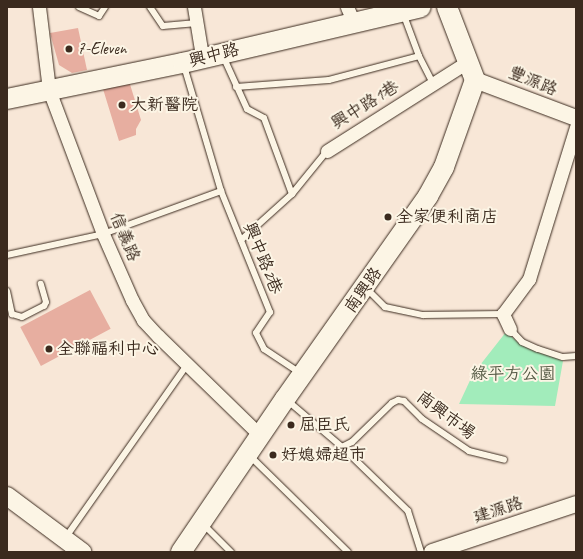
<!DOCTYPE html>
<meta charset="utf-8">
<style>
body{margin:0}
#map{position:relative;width:583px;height:559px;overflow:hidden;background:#f8e7d7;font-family:Caveat,"LXGW WenKai TC",sans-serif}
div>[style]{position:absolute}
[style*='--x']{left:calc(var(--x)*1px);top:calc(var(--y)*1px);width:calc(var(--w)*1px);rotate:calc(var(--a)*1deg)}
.green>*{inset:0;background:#a2ecbb}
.building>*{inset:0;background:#e7aea0;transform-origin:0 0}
.roads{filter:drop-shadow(0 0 1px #3b2a1e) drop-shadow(0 0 1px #3b2a1e)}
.service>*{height:6px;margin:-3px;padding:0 3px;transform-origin:3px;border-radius:3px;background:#fcf5e5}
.minor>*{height:13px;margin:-6.5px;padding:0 6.5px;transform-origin:6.5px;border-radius:6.5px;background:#fcf5e5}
.tertiary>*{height:16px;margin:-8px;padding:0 8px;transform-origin:8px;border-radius:8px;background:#fcf5e5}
.secondary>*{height:18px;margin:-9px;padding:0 9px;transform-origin:9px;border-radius:9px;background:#fcf5e5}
.primary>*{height:20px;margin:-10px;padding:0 10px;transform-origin:10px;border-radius:10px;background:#fcf5e5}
.dots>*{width:11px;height:11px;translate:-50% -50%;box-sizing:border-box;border:2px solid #fcf5e5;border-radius:50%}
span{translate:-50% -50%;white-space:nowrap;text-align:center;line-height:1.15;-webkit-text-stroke:4px #fcf5e5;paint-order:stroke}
.poi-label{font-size:17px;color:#3b2a1e}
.left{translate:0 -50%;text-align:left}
.street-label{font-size:17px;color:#3b2a1e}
.park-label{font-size:17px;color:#555a45}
.frame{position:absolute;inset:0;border:8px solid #3b2a1e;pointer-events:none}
</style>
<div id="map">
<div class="green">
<i style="clip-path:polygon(506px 332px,519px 343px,563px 361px,555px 406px,459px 404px,473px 374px)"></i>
</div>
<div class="building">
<i style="clip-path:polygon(78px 28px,87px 70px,72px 73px,59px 65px,50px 33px)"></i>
<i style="clip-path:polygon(129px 81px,141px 120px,136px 129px,136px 135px,119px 141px,103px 89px)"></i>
<i style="left:90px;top:290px;width:44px;height:79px;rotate:62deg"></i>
</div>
<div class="roads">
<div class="service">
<i style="--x:79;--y:7;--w:22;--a:24"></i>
<i style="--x:99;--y:16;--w:11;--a:-56"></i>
<i style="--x:150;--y:7;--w:23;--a:56"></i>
<i style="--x:163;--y:26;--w:34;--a:-5"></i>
<i style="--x:403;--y:13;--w:46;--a:69.6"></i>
<i style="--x:419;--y:56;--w:30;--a:63"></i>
<i style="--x:223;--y:56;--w:58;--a:65.6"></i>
<i style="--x:247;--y:109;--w:19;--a:28"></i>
<i style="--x:264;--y:118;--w:81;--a:69.8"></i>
<i style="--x:184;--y:66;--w:130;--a:73.5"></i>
<i style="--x:221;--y:191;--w:131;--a:68"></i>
<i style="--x:270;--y:312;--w:25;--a:124"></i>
<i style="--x:256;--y:333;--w:18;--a:63"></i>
<i style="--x:264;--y:349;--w:43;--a:33.7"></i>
<i style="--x:236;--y:87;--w:93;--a:-4.3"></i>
<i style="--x:329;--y:80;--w:93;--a:-14.9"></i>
<i style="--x:241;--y:240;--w:69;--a:-42"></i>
<i style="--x:292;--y:194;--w:55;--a:-50.9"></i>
<i style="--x:7;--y:255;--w:98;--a:-12.3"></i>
<i style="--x:103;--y:234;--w:126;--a:-20"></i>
<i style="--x:366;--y:288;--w:27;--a:45"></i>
<i style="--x:385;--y:307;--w:39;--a:12"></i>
<i style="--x:423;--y:315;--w:80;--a:-0.7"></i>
<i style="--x:7;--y:291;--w:24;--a:78"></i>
<i style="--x:12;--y:314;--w:10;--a:17"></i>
<i style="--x:22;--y:317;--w:25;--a:-27"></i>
<i style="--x:44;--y:306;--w:4;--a:-63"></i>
<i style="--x:46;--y:302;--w:19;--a:-106"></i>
<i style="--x:510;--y:329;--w:18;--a:47"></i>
<i style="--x:522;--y:342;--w:17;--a:24"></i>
<i style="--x:538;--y:349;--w:26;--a:18"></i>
<i style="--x:563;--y:357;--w:13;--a:-4"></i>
<i style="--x:288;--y:401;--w:71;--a:40.4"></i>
<i style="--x:342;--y:447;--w:11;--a:-27"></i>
<i style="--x:352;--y:442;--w:56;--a:-44.3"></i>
<i style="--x:392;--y:403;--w:7;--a:-27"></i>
<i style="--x:398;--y:400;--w:6;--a:9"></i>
<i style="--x:404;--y:401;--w:25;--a:45"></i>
<i style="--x:422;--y:419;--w:57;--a:34.2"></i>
<i style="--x:469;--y:451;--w:36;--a:14"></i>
<i style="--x:342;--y:447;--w:92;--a:44.1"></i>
<i style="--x:408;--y:511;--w:43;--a:72.4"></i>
<i style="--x:250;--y:456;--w:137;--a:44.4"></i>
<i style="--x:203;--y:524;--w:40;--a:45"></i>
<i style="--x:66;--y:537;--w:210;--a:-54.9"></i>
</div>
<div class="minor">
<i style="--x:39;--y:7;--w:84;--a:83.1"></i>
<i style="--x:49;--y:90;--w:154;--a:69.4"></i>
<i style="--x:103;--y:234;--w:72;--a:66.3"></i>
<i style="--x:132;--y:300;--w:23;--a:61"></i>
<i style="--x:143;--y:320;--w:22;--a:47"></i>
<i style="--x:158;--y:336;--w:144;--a:44.2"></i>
<i style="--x:194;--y:7;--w:50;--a:80.7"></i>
<i style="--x:347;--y:7;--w:17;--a:66"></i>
<i style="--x:327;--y:151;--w:168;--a:-32.4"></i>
<i style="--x:510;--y:329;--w:17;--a:-115"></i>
<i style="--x:503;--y:314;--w:44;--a:-53.4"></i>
<i style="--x:529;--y:279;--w:159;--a:-72.8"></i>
</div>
<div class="tertiary">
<i style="--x:475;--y:80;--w:108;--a:20.6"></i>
<i style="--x:432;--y:552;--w:152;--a:-18.4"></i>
</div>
<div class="secondary">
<i style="--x:7;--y:496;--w:94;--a:36.7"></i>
</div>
<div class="primary">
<i style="--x:7;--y:99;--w:180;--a:-11.6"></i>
<i style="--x:183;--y:63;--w:244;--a:-13.2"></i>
<i style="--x:181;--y:552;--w:185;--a:-55.8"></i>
<i style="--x:285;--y:399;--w:248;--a:-54.8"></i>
<i style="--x:428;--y:196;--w:33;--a:-61"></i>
<i style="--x:444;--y:167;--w:92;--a:-70.4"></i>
<i style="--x:475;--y:80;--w:78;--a:-111"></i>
</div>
</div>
<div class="dots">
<i style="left:69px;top:49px;background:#3b2a1e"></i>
<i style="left:122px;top:105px;background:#3b2a1e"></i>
<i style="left:388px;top:217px;background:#3b2a1e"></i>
<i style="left:49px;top:349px;background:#3b2a1e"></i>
<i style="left:291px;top:425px;background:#3b2a1e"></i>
<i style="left:273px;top:455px;background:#3b2a1e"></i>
</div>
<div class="poi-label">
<span class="left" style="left:77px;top:49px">7-Eleven</span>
<span class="left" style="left:130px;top:105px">大新醫院</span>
<span class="left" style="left:396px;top:217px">全家便利商店</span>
<span class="left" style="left:57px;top:349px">全聯福利中心</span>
<span class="left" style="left:299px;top:425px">屈臣氏</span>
<span class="left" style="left:281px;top:455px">好媳婦超市</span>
</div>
<div class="street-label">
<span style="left:214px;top:55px;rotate:-14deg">興中路</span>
<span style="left:533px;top:81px;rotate:22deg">豐源路</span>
<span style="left:365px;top:105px;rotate:-32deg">興中路1巷</span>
<span style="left:125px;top:237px;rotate:67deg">信義路</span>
<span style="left:263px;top:258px;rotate:68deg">興中路2巷</span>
<span style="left:363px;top:290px;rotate:-55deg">南興路</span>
<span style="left:446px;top:415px;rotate:37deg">南興市場</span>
<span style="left:498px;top:510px;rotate:-18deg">建源路</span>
</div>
<div class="park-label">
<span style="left:513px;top:374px">綠平方公園</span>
</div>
<div class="frame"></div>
</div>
